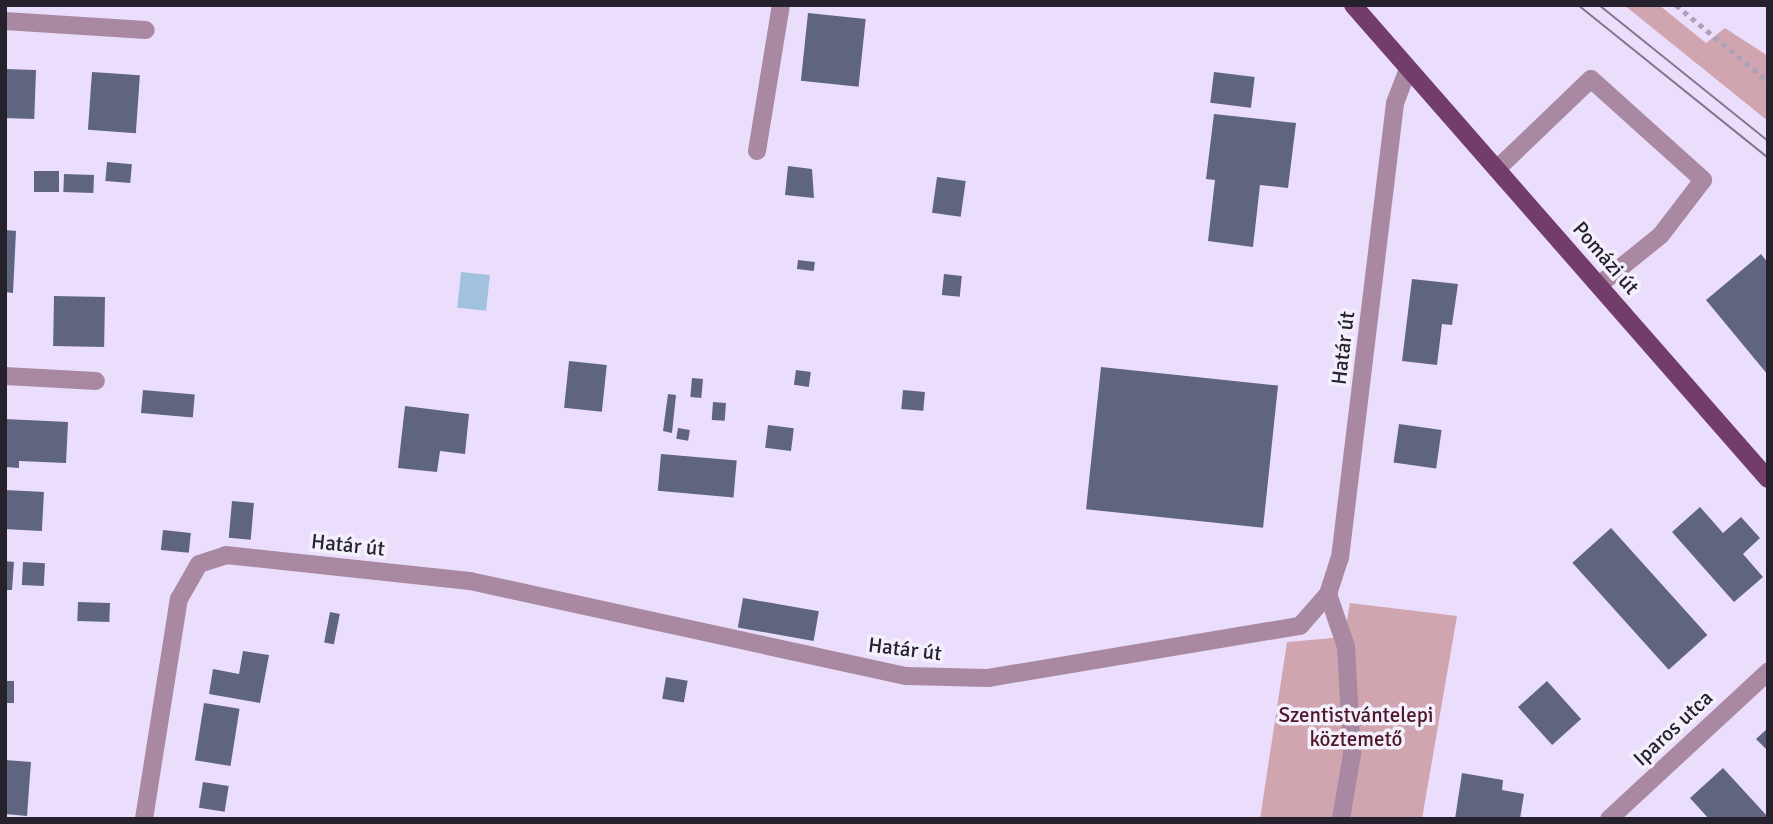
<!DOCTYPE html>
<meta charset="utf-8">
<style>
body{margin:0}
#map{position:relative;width:1773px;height:824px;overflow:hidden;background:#ebdefc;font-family:Signika,sans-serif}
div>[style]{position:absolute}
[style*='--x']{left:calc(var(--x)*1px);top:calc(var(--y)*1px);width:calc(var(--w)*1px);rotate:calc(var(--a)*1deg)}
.green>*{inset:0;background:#d0a5af}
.water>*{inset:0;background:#a1c2de;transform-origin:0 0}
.building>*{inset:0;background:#5f657f;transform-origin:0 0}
.path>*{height:4.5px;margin-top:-2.25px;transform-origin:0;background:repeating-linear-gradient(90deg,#aba1b9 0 5px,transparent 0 10px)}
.minor>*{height:18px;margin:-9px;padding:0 9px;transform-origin:9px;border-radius:9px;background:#a989a2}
.major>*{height:18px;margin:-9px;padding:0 9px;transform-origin:9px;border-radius:9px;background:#733d6a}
.tram>*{height:2px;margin:-1px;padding:0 1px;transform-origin:1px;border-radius:1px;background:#80788c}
span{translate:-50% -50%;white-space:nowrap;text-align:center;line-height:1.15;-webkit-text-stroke:7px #f4effc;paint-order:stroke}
.street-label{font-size:21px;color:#26222d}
.park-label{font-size:21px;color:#4e1829}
.frame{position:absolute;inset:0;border:7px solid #26222d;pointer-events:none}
</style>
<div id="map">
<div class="green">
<i style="clip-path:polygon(1624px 5px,1659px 5px,1706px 43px,1725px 28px,1768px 56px,1768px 121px)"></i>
<i style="clip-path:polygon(1350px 603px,1457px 616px,1422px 819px,1260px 819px,1287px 642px,1344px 637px)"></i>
</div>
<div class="water">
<i style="left:461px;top:272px;width:29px;height:36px;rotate:6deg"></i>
</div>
<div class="building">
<i style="left:808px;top:13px;width:58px;height:68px;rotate:6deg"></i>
<i style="left:5px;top:69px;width:31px;height:49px;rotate:2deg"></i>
<i style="left:92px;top:72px;width:48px;height:58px;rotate:4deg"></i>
<i style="left:1214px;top:72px;width:41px;height:31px;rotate:7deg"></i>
<i style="clip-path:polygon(1214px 114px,1296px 123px,1288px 188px,1260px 185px,1253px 247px,1208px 241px,1215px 180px,1206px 179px)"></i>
<i style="left:107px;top:162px;width:25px;height:19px;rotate:5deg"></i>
<i style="clip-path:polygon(788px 166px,812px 169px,814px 198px,785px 195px)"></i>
<i style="left:34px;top:171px;width:25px;height:21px"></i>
<i style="left:64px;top:174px;width:30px;height:18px;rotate:2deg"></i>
<i style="left:937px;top:177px;width:29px;height:36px;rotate:8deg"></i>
<i style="clip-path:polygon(5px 230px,16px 231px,13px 293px,5px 292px)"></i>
<i style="clip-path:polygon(1761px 254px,1768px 263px,1768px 375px,1706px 300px)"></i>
<i style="left:798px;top:260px;width:17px;height:9px;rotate:7deg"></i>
<i style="left:944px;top:274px;width:18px;height:21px;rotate:6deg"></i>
<i style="clip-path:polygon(1412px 279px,1458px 284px,1452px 325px,1442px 324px,1437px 365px,1402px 361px)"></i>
<i style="left:54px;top:296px;width:51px;height:50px;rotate:1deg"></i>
<i style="left:569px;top:361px;width:38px;height:47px;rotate:6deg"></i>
<i style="left:1101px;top:367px;width:178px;height:143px;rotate:6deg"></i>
<i style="left:796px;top:370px;width:15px;height:15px;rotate:8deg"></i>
<i style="left:692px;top:378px;width:11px;height:19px;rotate:5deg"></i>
<i style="left:143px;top:390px;width:52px;height:23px;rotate:5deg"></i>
<i style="left:903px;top:390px;width:22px;height:19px;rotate:5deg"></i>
<i style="clip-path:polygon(668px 394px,676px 395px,672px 433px,663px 431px)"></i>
<i style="left:713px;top:402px;width:13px;height:18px;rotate:4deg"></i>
<i style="clip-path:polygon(405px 406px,469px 414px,465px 454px,440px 451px,437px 472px,398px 468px)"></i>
<i style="clip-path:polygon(5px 419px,68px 422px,66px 463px,19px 461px,19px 468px,5px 467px)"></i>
<i style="left:1399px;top:424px;width:43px;height:39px;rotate:8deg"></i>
<i style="left:768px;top:425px;width:26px;height:23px;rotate:7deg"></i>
<i style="left:678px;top:428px;width:12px;height:11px;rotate:9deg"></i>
<i style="left:661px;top:454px;width:76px;height:37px;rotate:5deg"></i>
<i style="left:5px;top:490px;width:39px;height:39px;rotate:3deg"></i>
<i style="left:232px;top:501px;width:22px;height:37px;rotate:5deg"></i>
<i style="clip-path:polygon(1700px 507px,1723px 533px,1741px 517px,1760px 538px,1743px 554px,1763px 577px,1734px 602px,1672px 532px)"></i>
<i style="left:1611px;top:528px;width:144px;height:52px;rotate:48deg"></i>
<i style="left:163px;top:530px;width:28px;height:20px;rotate:6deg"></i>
<i style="clip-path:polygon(5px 561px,14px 562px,12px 590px,5px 590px)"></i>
<i style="left:23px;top:562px;width:22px;height:23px;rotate:3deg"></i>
<i style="left:743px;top:598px;width:77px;height:30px;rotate:10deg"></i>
<i style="left:78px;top:602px;width:32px;height:19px;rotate:2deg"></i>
<i style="left:330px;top:612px;width:10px;height:31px;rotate:11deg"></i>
<i style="clip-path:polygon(243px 651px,269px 655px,260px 703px,209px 694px,213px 669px,239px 674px)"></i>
<i style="left:666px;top:677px;width:22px;height:22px;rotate:10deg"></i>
<i style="left:5px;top:681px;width:9px;height:22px"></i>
<i style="left:1547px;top:681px;width:51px;height:39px;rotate:48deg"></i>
<i style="left:204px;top:703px;width:36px;height:58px;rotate:9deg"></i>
<i style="clip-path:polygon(1768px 728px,1768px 751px,1756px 739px)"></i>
<i style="clip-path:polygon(5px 760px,31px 762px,27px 816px,5px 814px)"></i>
<i style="clip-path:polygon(1723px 768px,1768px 817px,1768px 819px,1709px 819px,1690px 798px)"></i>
<i style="clip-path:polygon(1462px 773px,1503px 780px,1502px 790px,1524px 794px,1520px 819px,1455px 819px)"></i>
<i style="left:203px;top:782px;width:26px;height:26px;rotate:9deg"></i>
</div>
<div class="path">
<i style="--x:1676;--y:5;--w:119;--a:39.6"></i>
</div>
<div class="minor">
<i style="--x:5;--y:21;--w:141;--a:3.7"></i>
<i style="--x:757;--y:151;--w:148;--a:-80.7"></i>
<i style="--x:1497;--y:169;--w:130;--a:-43.8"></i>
<i style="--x:1591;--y:79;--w:151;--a:42"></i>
<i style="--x:1703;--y:180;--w:69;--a:127.4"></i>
<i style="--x:1661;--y:235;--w:80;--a:141.1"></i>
<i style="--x:5;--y:376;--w:91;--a:3.1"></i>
<i style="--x:1328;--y:594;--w:56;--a:71.2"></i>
<i style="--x:1346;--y:647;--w:107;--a:86.8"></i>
<i style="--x:1352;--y:754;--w:66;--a:99.6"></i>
<i style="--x:144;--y:819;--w:223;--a:-81"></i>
<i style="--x:179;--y:599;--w:40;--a:-60.3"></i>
<i style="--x:199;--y:564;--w:28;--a:-18"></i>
<i style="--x:226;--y:555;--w:245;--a:6.1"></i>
<i style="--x:470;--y:581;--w:447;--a:12.3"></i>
<i style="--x:907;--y:676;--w:81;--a:1.4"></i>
<i style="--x:988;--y:678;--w:316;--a:-9.5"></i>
<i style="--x:1300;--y:626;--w:43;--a:-48.8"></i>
<i style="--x:1328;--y:594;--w:38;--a:-72"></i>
<i style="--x:1340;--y:558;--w:458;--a:-83.1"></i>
<i style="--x:1395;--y:103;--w:36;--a:-69"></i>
<i style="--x:1609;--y:819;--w:217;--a:-42.8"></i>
</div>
<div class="major">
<i style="--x:1353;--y:5;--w:630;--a:48.8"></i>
</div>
<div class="tram">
<i style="--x:1578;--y:5;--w:244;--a:38.8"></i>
<i style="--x:1599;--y:5;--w:217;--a:38.8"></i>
</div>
<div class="street-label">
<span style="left:1606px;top:258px;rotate:49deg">Pomázi út</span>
<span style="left:1343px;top:348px;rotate:-83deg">Határ út</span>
<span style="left:348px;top:545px;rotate:6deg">Határ út</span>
<span style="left:905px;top:649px;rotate:7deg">Határ út</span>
<span style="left:1673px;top:728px;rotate:-43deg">Iparos utca</span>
</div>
<div class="park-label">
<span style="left:1356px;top:727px">Szentistvántelepi<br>köztemető</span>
</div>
<div class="frame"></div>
</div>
